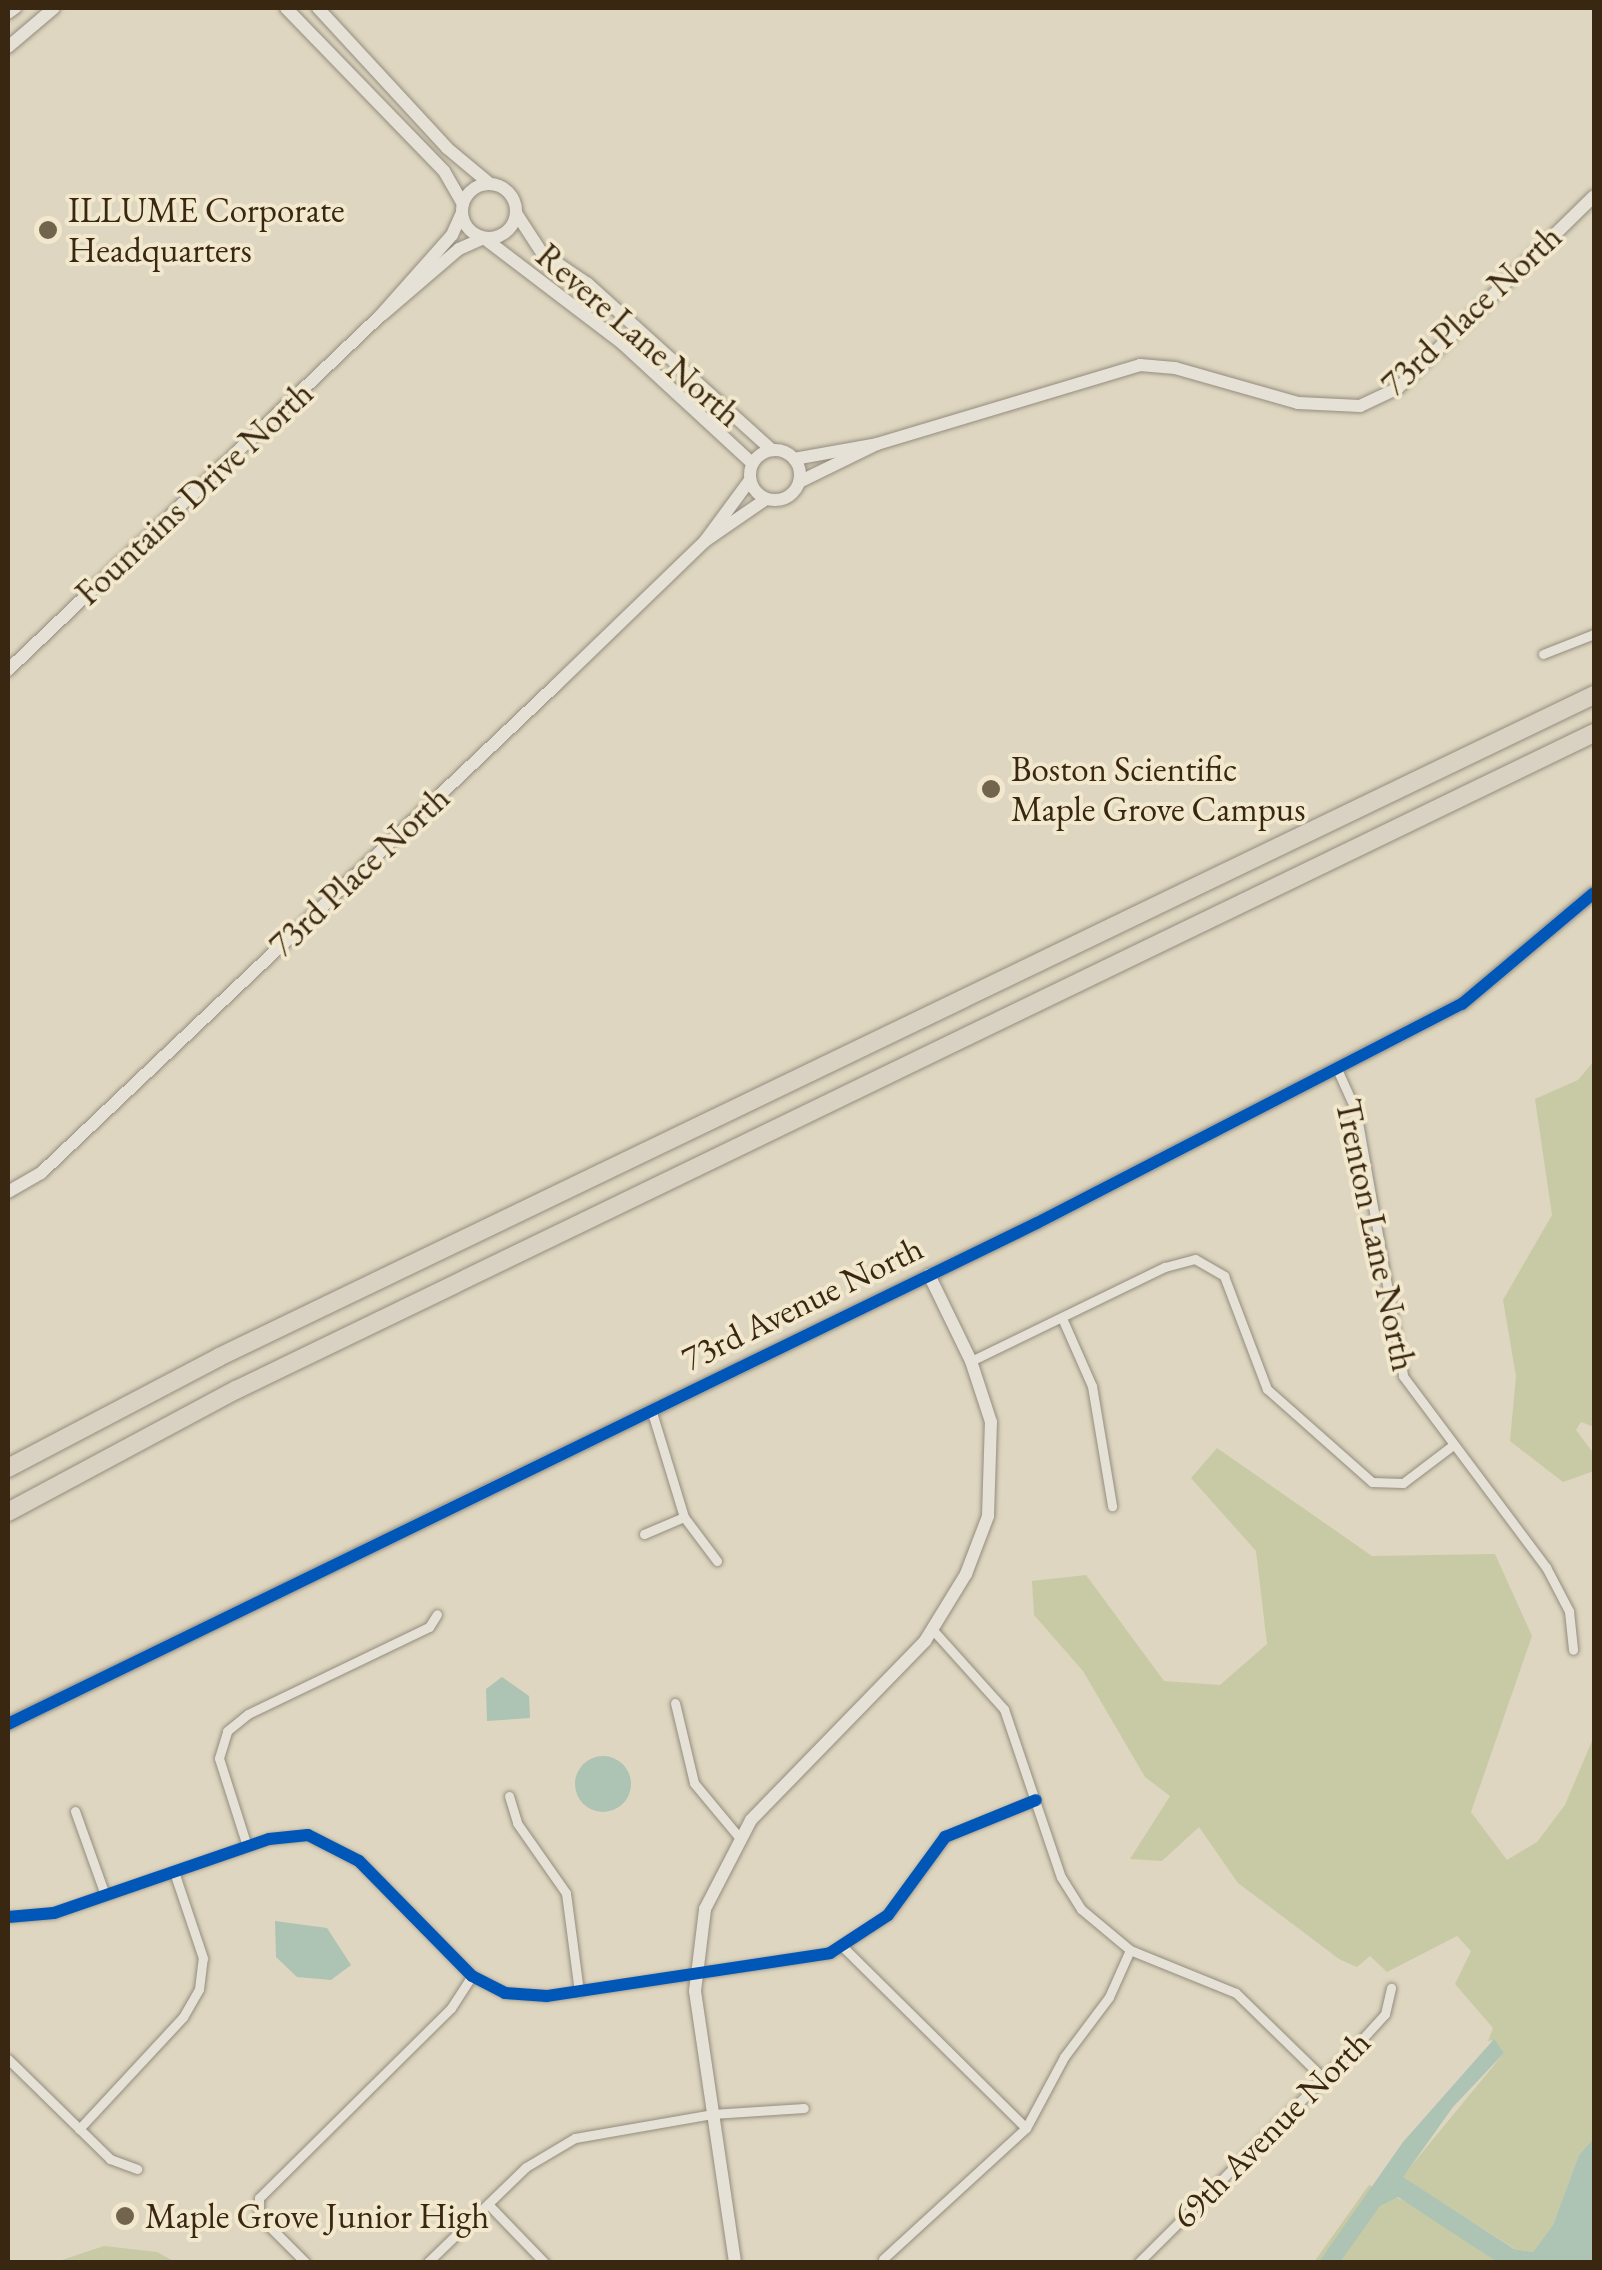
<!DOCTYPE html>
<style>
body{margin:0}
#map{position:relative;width:1602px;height:2270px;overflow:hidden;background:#ded6c0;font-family:"EB Garamond",serif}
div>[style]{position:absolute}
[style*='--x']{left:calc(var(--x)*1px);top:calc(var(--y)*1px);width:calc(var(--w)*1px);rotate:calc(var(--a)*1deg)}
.green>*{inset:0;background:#c7caa4}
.water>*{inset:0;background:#adc3b3}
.round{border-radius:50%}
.roads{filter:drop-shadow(0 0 2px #948d7e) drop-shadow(0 0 2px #948d7e)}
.street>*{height:9px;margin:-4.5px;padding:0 4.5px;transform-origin:4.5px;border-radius:4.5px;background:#e5e1d6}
.secondary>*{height:12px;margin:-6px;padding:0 6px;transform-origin:6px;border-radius:6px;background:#e5e1d6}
.secondary>.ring{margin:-6px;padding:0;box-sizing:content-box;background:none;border:12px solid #e5e1d6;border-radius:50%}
.highway>*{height:18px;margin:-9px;padding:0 9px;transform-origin:9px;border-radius:9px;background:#d9d1c1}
.cycleway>*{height:12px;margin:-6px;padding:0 6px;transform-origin:6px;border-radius:6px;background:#0057b8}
.dots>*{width:28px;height:28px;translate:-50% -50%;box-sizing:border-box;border:5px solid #f2e8ce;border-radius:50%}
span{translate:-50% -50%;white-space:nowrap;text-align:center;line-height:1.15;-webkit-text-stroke:8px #f2e8ce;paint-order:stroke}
.poi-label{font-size:35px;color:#392711}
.left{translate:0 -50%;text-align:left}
.street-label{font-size:35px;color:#392711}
.frame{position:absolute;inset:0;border:10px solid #392711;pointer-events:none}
</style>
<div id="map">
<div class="green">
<i style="clip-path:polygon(1594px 1061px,1594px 1427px,1581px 1422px,1576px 1430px,1594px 1454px,1594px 1471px,1563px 1482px,1510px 1441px,1516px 1376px,1503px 1300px,1552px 1215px,1535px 1099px,1578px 1080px)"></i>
<i style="clip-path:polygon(1217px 1448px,1372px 1556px,1495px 1554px,1532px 1636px,1471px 1812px,1507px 1860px,1537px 1842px,1565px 1805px,1594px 1736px,1594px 2138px,1579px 2155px,1553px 2225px,1533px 2252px,1515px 2249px,1402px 2177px,1504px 2053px,1494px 2040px,1488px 2041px,1493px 2028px,1455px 1984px,1471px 1951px,1457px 1936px,1387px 1972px,1370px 1956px,1357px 1967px,1339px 1959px,1238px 1883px,1199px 1827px,1162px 1861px,1130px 1859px,1170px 1796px,1145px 1777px,1083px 1671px,1034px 1615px,1032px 1581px,1086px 1575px,1164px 1681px,1220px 1685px,1267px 1644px,1256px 1551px,1191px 1478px)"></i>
<i style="clip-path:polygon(1369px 2185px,1411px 2204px,1497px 2262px,1314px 2262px)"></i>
<i style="clip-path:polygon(104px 2246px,157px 2252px,175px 2262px,56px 2262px)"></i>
</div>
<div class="water">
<i style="clip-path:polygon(502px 1677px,529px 1696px,530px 1718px,487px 1721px,486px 1689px)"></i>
<i class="round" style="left:575px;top:1756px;width:56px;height:56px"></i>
<i style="clip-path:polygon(275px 1921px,327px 1928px,351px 1965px,331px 1980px,297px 1977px,276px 1957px)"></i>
<i style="clip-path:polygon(1494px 2039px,1504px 2053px,1453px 2107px,1403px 2177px,1514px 2249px,1533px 2252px,1553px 2225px,1579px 2155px,1594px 2138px,1594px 2262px,1497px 2262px,1398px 2197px,1380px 2206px,1340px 2262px,1319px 2262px,1403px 2142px)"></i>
</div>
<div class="roads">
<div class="street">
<i style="--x:1543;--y:654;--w:55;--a:-21.4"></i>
<i style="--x:1337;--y:1069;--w:46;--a:65.7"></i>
<i style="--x:1356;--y:1111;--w:269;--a:79.9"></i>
<i style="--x:1403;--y:1376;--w:239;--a:53.2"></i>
<i style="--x:1546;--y:1567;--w:50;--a:62.4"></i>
<i style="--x:1569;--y:1611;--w:39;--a:84"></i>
<i style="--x:1062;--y:1318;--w:74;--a:66.2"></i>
<i style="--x:1092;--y:1386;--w:122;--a:80.5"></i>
<i style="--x:971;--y:1361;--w:216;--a:-25.9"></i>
<i style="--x:1165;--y:1267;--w:31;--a:-15"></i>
<i style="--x:1195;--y:1259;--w:34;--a:30"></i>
<i style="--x:1224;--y:1276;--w:121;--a:69.2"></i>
<i style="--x:1267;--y:1389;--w:140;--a:41.5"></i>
<i style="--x:1372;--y:1482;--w:31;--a:2"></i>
<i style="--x:1403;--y:1483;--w:61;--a:-37.1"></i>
<i style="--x:651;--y:1409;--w:113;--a:73"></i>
<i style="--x:684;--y:1517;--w:55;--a:53.1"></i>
<i style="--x:644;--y:1534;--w:43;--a:-23"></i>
<i style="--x:933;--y:1630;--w:106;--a:48.1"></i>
<i style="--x:1004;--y:1709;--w:177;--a:71.3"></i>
<i style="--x:1061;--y:1877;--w:38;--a:58"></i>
<i style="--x:1081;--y:1909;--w:64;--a:39.9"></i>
<i style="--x:1130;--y:1950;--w:114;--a:22.1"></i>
<i style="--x:1236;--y:1993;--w:123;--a:44.3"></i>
<i style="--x:675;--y:1703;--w:82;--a:76.6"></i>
<i style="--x:694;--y:1783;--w:70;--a:50.2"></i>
<i style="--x:509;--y:1796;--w:28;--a:73"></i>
<i style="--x:517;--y:1823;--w:85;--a:55"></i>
<i style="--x:566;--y:1893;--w:100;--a:82.5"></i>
<i style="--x:75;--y:1811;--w:89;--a:70.3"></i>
<i style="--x:247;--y:1846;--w:92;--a:-107.7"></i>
<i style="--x:219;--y:1758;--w:28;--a:-73"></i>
<i style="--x:227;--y:1731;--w:27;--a:-39"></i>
<i style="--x:248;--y:1714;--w:201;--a:-25.7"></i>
<i style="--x:429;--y:1627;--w:15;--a:-58"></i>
<i style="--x:8;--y:1917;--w:46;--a:-5"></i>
<i style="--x:54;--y:1913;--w:227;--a:-19"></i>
<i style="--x:269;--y:1839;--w:39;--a:-6"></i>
<i style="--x:308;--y:1835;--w:57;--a:27"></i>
<i style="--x:359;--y:1861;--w:161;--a:45.5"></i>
<i style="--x:472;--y:1976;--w:37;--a:27"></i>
<i style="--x:505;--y:1993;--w:42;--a:4.1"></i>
<i style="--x:547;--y:1996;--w:286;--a:-8.6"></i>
<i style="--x:830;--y:1953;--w:69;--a:-33.2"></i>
<i style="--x:888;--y:1915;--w:97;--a:-53.8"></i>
<i style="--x:945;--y:1837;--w:98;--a:-22.1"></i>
<i style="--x:843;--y:1947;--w:257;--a:44.7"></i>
<i style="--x:8;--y:2059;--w:143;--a:44.4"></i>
<i style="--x:110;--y:2159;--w:29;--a:20"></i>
<i style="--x:79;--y:2129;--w:153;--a:-47.1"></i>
<i style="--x:183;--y:2017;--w:32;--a:-60"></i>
<i style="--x:199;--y:1989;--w:31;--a:-83"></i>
<i style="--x:203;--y:1958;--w:91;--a:-108.6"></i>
<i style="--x:488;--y:2204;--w:81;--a:46"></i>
<i style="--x:883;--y:2259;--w:194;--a:-42.5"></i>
<i style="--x:1026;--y:2128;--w:81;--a:-61.8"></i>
<i style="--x:1064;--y:2057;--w:75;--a:-53.1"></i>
<i style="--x:1109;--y:1997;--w:51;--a:-65.9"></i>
<i style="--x:305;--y:2262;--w:65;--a:-135"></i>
<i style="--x:259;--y:2216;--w:18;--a:-90"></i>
<i style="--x:259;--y:2198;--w:270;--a:-44.7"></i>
<i style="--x:451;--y:2008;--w:38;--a:-57"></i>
<i style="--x:428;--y:2262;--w:136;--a:-44.1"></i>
<i style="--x:526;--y:2167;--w:57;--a:-30.6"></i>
<i style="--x:575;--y:2138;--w:139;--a:-9.9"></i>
<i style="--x:712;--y:2114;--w:92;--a:-3.7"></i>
<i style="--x:1139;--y:2262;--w:303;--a:-44.9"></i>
<i style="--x:1354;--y:2048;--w:46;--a:-47.6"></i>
<i style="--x:1385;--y:2014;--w:27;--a:-77"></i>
</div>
<div class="secondary">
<i style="--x:286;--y:8;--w:227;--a:45.9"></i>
<i style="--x:444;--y:171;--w:38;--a:60"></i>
<i style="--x:318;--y:8;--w:190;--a:47.3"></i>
<i style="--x:447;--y:148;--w:56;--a:39.9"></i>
<i style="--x:8;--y:13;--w:9;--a:-36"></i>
<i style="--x:8;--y:47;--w:60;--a:-40.3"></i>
<i class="ring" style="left:462px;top:184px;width:42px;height:42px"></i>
<i style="--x:516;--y:213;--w:48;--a:57"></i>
<i style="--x:542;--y:253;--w:55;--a:34"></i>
<i style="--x:588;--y:284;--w:248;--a:42.1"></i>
<i style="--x:382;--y:315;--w:101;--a:-40.6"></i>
<i style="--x:459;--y:249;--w:27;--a:-24"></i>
<i style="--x:484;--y:238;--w:175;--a:37.3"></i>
<i style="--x:623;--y:344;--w:176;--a:42.7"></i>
<i class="ring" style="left:750px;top:450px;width:38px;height:38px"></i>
<i style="--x:794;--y:459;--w:84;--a:-10.2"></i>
<i style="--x:799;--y:482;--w:87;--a:-26"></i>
<i style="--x:877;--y:444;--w:275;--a:-16.7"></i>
<i style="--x:1140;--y:365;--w:35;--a:5"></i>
<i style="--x:1175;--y:368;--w:128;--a:15.9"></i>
<i style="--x:1298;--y:403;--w:62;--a:2.8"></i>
<i style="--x:1360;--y:406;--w:42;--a:-25.3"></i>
<i style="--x:1398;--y:388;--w:274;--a:-44.4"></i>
<i style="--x:705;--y:541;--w:74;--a:-34.5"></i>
<i style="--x:8;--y:670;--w:514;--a:-43.58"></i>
<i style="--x:380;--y:316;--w:108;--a:-48.4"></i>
<i style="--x:452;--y:235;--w:24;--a:-66"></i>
<i style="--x:8;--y:1192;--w:38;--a:-30"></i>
<i style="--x:41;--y:1173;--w:709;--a:-43.46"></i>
<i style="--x:556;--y:685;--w:207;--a:-44"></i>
<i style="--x:705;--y:541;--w:76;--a:-53.6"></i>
<i style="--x:8;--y:1724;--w:1144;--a:-25.96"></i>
<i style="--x:1037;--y:1223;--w:478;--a:-27.3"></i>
<i style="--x:1462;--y:1004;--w:172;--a:-40.1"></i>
<i style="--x:735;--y:2262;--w:274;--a:-98.4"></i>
<i style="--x:695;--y:1991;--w:83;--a:-83"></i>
<i style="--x:705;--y:1909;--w:100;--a:-62.7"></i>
<i style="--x:751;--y:1820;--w:250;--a:-45.8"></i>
<i style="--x:925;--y:1641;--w:79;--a:-58.5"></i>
<i style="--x:966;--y:1574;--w:62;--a:-69.2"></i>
<i style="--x:988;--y:1516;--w:94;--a:-88.2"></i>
<i style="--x:991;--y:1422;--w:64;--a:-108.2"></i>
<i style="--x:971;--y:1361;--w:96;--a:-116"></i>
</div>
<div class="highway">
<i style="--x:8;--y:1468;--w:238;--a:-27.7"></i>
<i style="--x:219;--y:1357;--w:1526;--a:-25.71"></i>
<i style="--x:8;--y:1512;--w:259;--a:-28.2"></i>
<i style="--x:236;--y:1390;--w:1509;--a:-25.82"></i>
</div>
</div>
<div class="cycleway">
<i style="--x:8;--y:1724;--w:1144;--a:-25.96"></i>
<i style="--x:1037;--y:1223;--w:478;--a:-27.3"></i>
<i style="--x:1462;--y:1004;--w:172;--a:-40.1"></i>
<i style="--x:8;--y:1917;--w:46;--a:-5"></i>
<i style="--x:54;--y:1913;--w:227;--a:-19"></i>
<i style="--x:269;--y:1839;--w:39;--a:-6"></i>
<i style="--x:308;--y:1835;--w:57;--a:27"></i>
<i style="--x:359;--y:1861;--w:161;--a:45.5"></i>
<i style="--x:472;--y:1976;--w:37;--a:27"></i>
<i style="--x:505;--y:1993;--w:42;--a:4.1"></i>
<i style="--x:547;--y:1996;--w:286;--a:-8.6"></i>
<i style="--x:830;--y:1953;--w:69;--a:-33.2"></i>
<i style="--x:888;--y:1915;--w:97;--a:-53.8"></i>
<i style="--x:945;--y:1837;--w:98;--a:-22.1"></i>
</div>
<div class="dots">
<i style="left:48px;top:230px;background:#73644e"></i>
<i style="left:991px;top:789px;background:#73644e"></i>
<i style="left:125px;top:2216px;background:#73644e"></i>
</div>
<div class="poi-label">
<span class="left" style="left:68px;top:230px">ILLUME Corporate<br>Headquarters</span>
<span class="left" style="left:1011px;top:789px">Boston Scientific<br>Maple Grove Campus</span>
<span class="left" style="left:145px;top:2216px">Maple Grove Junior High</span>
</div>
<div class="street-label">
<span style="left:1471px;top:310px;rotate:-43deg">73rd Place North</span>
<span style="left:639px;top:335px;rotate:41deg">Revere Lane North</span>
<span style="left:194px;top:493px;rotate:-43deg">Fountains Drive North</span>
<span style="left:359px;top:871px;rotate:-43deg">73rd Place North</span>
<span style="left:1376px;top:1235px;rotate:78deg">Trenton Lane North</span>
<span style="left:802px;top:1303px;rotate:-26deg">73rd Avenue North</span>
<span style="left:1271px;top:2129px;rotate:-45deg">69th Avenue North</span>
</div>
<div class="frame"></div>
</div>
